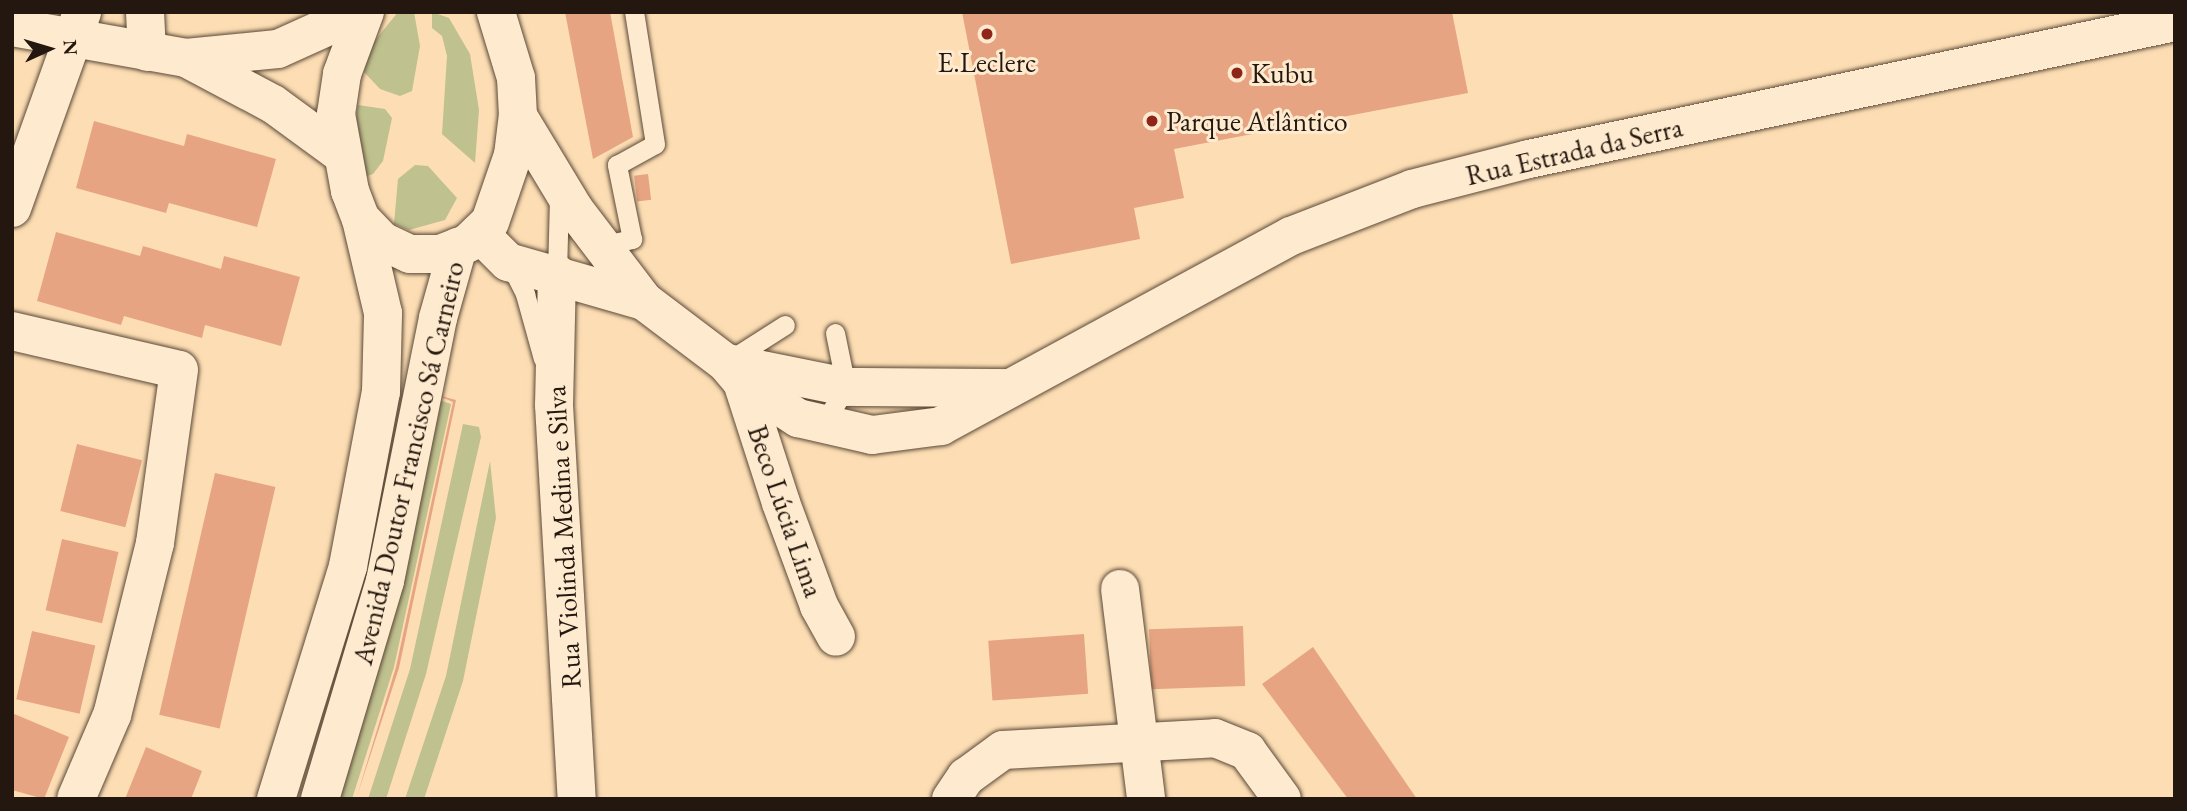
<!DOCTYPE html>
<meta charset="utf-8">
<style>
body{margin:0}
#map{position:relative;width:2187px;height:811px;overflow:hidden;background:#fddeb4;font-family:"EB Garamond",serif}
div>[style]{position:absolute}
[style*='--x']{left:calc(var(--x)*1px);top:calc(var(--y)*1px);width:calc(var(--w)*1px);rotate:calc(var(--a)*1deg)}
.green>*{inset:0;background:#bfc18e}
.building>*{inset:0;background:#e7a482;transform-origin:0 0}
.roads{filter:drop-shadow(0 0 2px #5a4938) drop-shadow(0 0 2px #5a4938)}
.lane>*{height:19px;margin:-9.5px;padding:0 9.5px;transform-origin:9.5px;border-radius:9.5px;background:#feeace}
.street>*{height:38px;margin:-19px;padding:0 19px;transform-origin:19px;border-radius:19px;background:#feeace}
.secondary>*{height:38px;margin:-19px;padding:0 19px;transform-origin:19px;border-radius:19px;background:#feeace}
.dots>*{width:19px;height:19px;translate:-50% -50%;box-sizing:border-box;border:4px solid #feeace;border-radius:50%}
span{translate:-50% -50%;white-space:nowrap;text-align:center;line-height:1.15;-webkit-text-stroke:6px #feeace;paint-order:stroke}
.poi-label{font-size:28px;color:#24170f}
.left{translate:0 -50%;text-align:left}
.street-label{font-size:28px;color:#24170f}
.frame{position:absolute;inset:0;border:14px solid #24170f;pointer-events:none}
.north{position:absolute;left:14px;top:14px;width:70px;height:70px;-webkit-text-stroke:5px #feeace;paint-order:stroke;rotate:86deg;font-size:19px;font-weight:700;line-height:28px;text-align:center;color:#24170f}
.north::after{content:'';display:block;margin:auto;width:24px;height:32px;background:#24170f;clip-path:polygon(50% 0,100% 100%,50% 72%,0 100%)}
</style>
<div id="map">
<div class="green">
<i style="clip-path:polygon(398px 12px,414px 12px,420px 46px,412px 91px,400px 96px,380px 89px,364px 72px,369px 48px)"></i>
<i style="clip-path:polygon(432px 12px,449px 18px,470px 54px,479px 110px,475px 163px,442px 134px,447px 56px,442px 36px,432px 28px)"></i>
<i style="clip-path:polygon(358px 105px,385px 109px,392px 118px,383px 161px,373px 174px,364px 177px,355px 127px)"></i>
<i style="clip-path:polygon(415px 165px,428px 166px,457px 198px,445px 220px,409px 230px,394px 224px,398px 179px)"></i>
<i style="clip-path:polygon(433px 398px,451px 404px,394px 667px,352px 799px,331px 799px)"></i>
<i style="clip-path:polygon(463px 424px,479px 427px,481px 437px,426px 674px,386px 799px,368px 799px,410px 669px)"></i>
<i style="clip-path:polygon(490px 461px,496px 518px,463px 681px,424px 799px,405px 799px,446px 676px)"></i>
</div>
<div class="building">
<i style="clip-path:polygon(565px 12px,610px 12px,633px 137px,593px 159px)"></i>
<i style="clip-path:polygon(962px 12px,1452px 12px,1468px 93px,1174px 149px,1184px 198px,1134px 208px,1140px 239px,1011px 264px)"></i>
<i style="clip-path:polygon(94px 121px,184px 146px,187px 134px,276px 159px,257px 227px,169px 203px,166px 213px,76px 188px)"></i>
<i style="left:648px;top:174px;width:26px;height:14px;rotate:83deg"></i>
<i style="clip-path:polygon(56px 232px,140px 256px,143px 246px,221px 269px,224px 256px,300px 277px,281px 346px,205px 325px,202px 338px,124px 316px,121px 325px,37px 301px)"></i>
<i style="clip-path:polygon(437px 395px,456px 400px,399px 668px,357px 796px,396px 667px,453px 402px)"></i>
<i style="left:77px;top:444px;width:67px;height:69px;rotate:14deg"></i>
<i style="left:215px;top:473px;width:62px;height:248px;rotate:13deg"></i>
<i style="left:62px;top:539px;width:58px;height:73px;rotate:13deg"></i>
<i style="left:1243px;top:626px;width:60px;height:94px;rotate:88deg"></i>
<i style="left:32px;top:631px;width:65px;height:70px;rotate:13deg"></i>
<i style="left:1084px;top:634px;width:60px;height:96px;rotate:86deg"></i>
<i style="clip-path:polygon(1313px 647px,1362px 719px,1417px 799px,1348px 799px,1262px 684px)"></i>
<i style="clip-path:polygon(12px 713px,69px 737px,44px 799px,12px 790px)"></i>
<i style="clip-path:polygon(146px 747px,202px 771px,191px 799px,125px 799px)"></i>
</div>
<div class="roads">
<div class="lane">
<i style="--x:604;--y:245;--w:29;--a:-12"></i>
<i style="--x:632;--y:239;--w:76;--a:-101.5"></i>
<i style="--x:617;--y:165;--w:43;--a:-28.9"></i>
<i style="--x:655;--y:144;--w:134;--a:-99"></i>
<i style="--x:509;--y:262;--w:36;--a:63"></i>
<i style="--x:525;--y:294;--w:67;--a:74.5"></i>
<i style="--x:557;--y:274;--w:75;--a:-88.5"></i>
<i style="--x:730;--y:360;--w:65;--a:-32.5"></i>
<i style="--x:822;--y:426;--w:46;--a:-58.4"></i>
<i style="--x:846;--y:387;--w:55;--a:-101.5"></i>
</div>
<div class="street">
<i style="--x:145;--y:12;--w:40;--a:87.1"></i>
<i style="--x:12;--y:27;--w:177;--a:10.1"></i>
<i style="--x:186;--y:58;--w:92;--a:-5.6"></i>
<i style="--x:278;--y:49;--w:90;--a:-24.3"></i>
<i style="--x:186;--y:58;--w:98;--a:27.9"></i>
<i style="--x:273;--y:104;--w:83;--a:36.2"></i>
<i style="--x:12;--y:208;--w:208;--a:-70.3"></i>
<i style="--x:557;--y:274;--w:131;--a:91.3"></i>
<i style="--x:554;--y:405;--w:395;--a:86.7"></i>
<i style="--x:12;--y:331;--w:171;--a:13.1"></i>
<i style="--x:179;--y:370;--w:175;--a:97.9"></i>
<i style="--x:155;--y:543;--w:177;--a:104"></i>
<i style="--x:112;--y:715;--w:91;--a:113.2"></i>
<i style="--x:742;--y:382;--w:127;--a:72.1"></i>
<i style="--x:781;--y:503;--w:110;--a:69.7"></i>
<i style="--x:819;--y:606;--w:35;--a:61"></i>
<i style="--x:1120;--y:589;--w:212;--a:82.9"></i>
<i style="--x:951;--y:799;--w:27;--a:-56"></i>
<i style="--x:966;--y:777;--w:46;--a:-36.1"></i>
<i style="--x:1003;--y:750;--w:212;--a:-3.2"></i>
<i style="--x:1215;--y:738;--w:35;--a:22"></i>
<i style="--x:1247;--y:751;--w:59;--a:53.9"></i>
</div>
<div class="secondary">
<i style="--x:365;--y:12;--w:66;--a:110.4"></i>
<i style="--x:342;--y:74;--w:40;--a:98.5"></i>
<i style="--x:336;--y:114;--w:78;--a:79.7"></i>
<i style="--x:350;--y:191;--w:30;--a:69"></i>
<i style="--x:361;--y:219;--w:30;--a:46"></i>
<i style="--x:382;--y:241;--w:31;--a:25"></i>
<i style="--x:410;--y:254;--w:30;--a:0"></i>
<i style="--x:440;--y:254;--w:30;--a:-21"></i>
<i style="--x:468;--y:243;--w:30;--a:-44"></i>
<i style="--x:490;--y:222;--w:71;--a:-71.1"></i>
<i style="--x:513;--y:155;--w:39;--a:-83"></i>
<i style="--x:518;--y:116;--w:38;--a:-93"></i>
<i style="--x:516;--y:78;--w:69;--a:-106.9"></i>
<i style="--x:518;--y:116;--w:109;--a:58.9"></i>
<i style="--x:574;--y:209;--w:116;--a:52.7"></i>
<i style="--x:644;--y:301;--w:103;--a:37.1"></i>
<i style="--x:726;--y:363;--w:25;--a:50"></i>
<i style="--x:742;--y:382;--w:67;--a:32.7"></i>
<i style="--x:798;--y:418;--w:76;--a:12.9"></i>
<i style="--x:872;--y:435;--w:70;--a:-7.4"></i>
<i style="--x:941;--y:426;--w:398;--a:-28.5"></i>
<i style="--x:1291;--y:236;--w:130;--a:-21.2"></i>
<i style="--x:1412;--y:189;--w:121;--a:-14.4"></i>
<i style="--x:1529;--y:159;--w:660;--a:-11.97"></i>
<i style="--x:479;--y:233;--w:41;--a:45"></i>
<i style="--x:508;--y:262;--w:141;--a:16"></i>
<i style="--x:728;--y:363;--w:120;--a:11.5"></i>
<i style="--x:846;--y:387;--w:163;--a:0.4"></i>
<i style="--x:276;--y:799;--w:244;--a:-72.8"></i>
<i style="--x:348;--y:566;--w:177;--a:-79.3"></i>
<i style="--x:381;--y:392;--w:79;--a:-88.5"></i>
<i style="--x:383;--y:313;--w:97;--a:-103.2"></i>
<i style="--x:320;--y:799;--w:227;--a:-73.4"></i>
<i style="--x:385;--y:581;--w:268;--a:-78.6"></i>
<i style="--x:438;--y:318;--w:74;--a:-74.3"></i>
</div>
</div>
<div class="dots">
<i style="left:987px;top:34px;background:#8f2418"></i>
<i style="left:1237px;top:73px;background:#8f2418"></i>
<i style="left:1152px;top:121px;background:#8f2418"></i>
</div>
<div class="poi-label">
<span style="left:987px;top:62px">E.Leclerc</span>
<span class="left" style="left:1251px;top:73px">Kubu</span>
<span class="left" style="left:1166px;top:121px">Parque Atlântico</span>
</div>
<div class="street-label">
<span style="left:1574px;top:151px;rotate:-13deg">Rua Estrada da Serra</span>
<span style="left:408px;top:463px;rotate:-77deg">Avenida Doutor Francisco Sá Carneiro</span>
<span style="left:786px;top:511px;rotate:71deg">Beco Lúcia Lima</span>
<span style="left:563px;top:537px;rotate:-93deg">Rua Violinda Medina e Silva</span>
</div>
<div class="frame"></div>
<div class="north">N</div>
</div>
